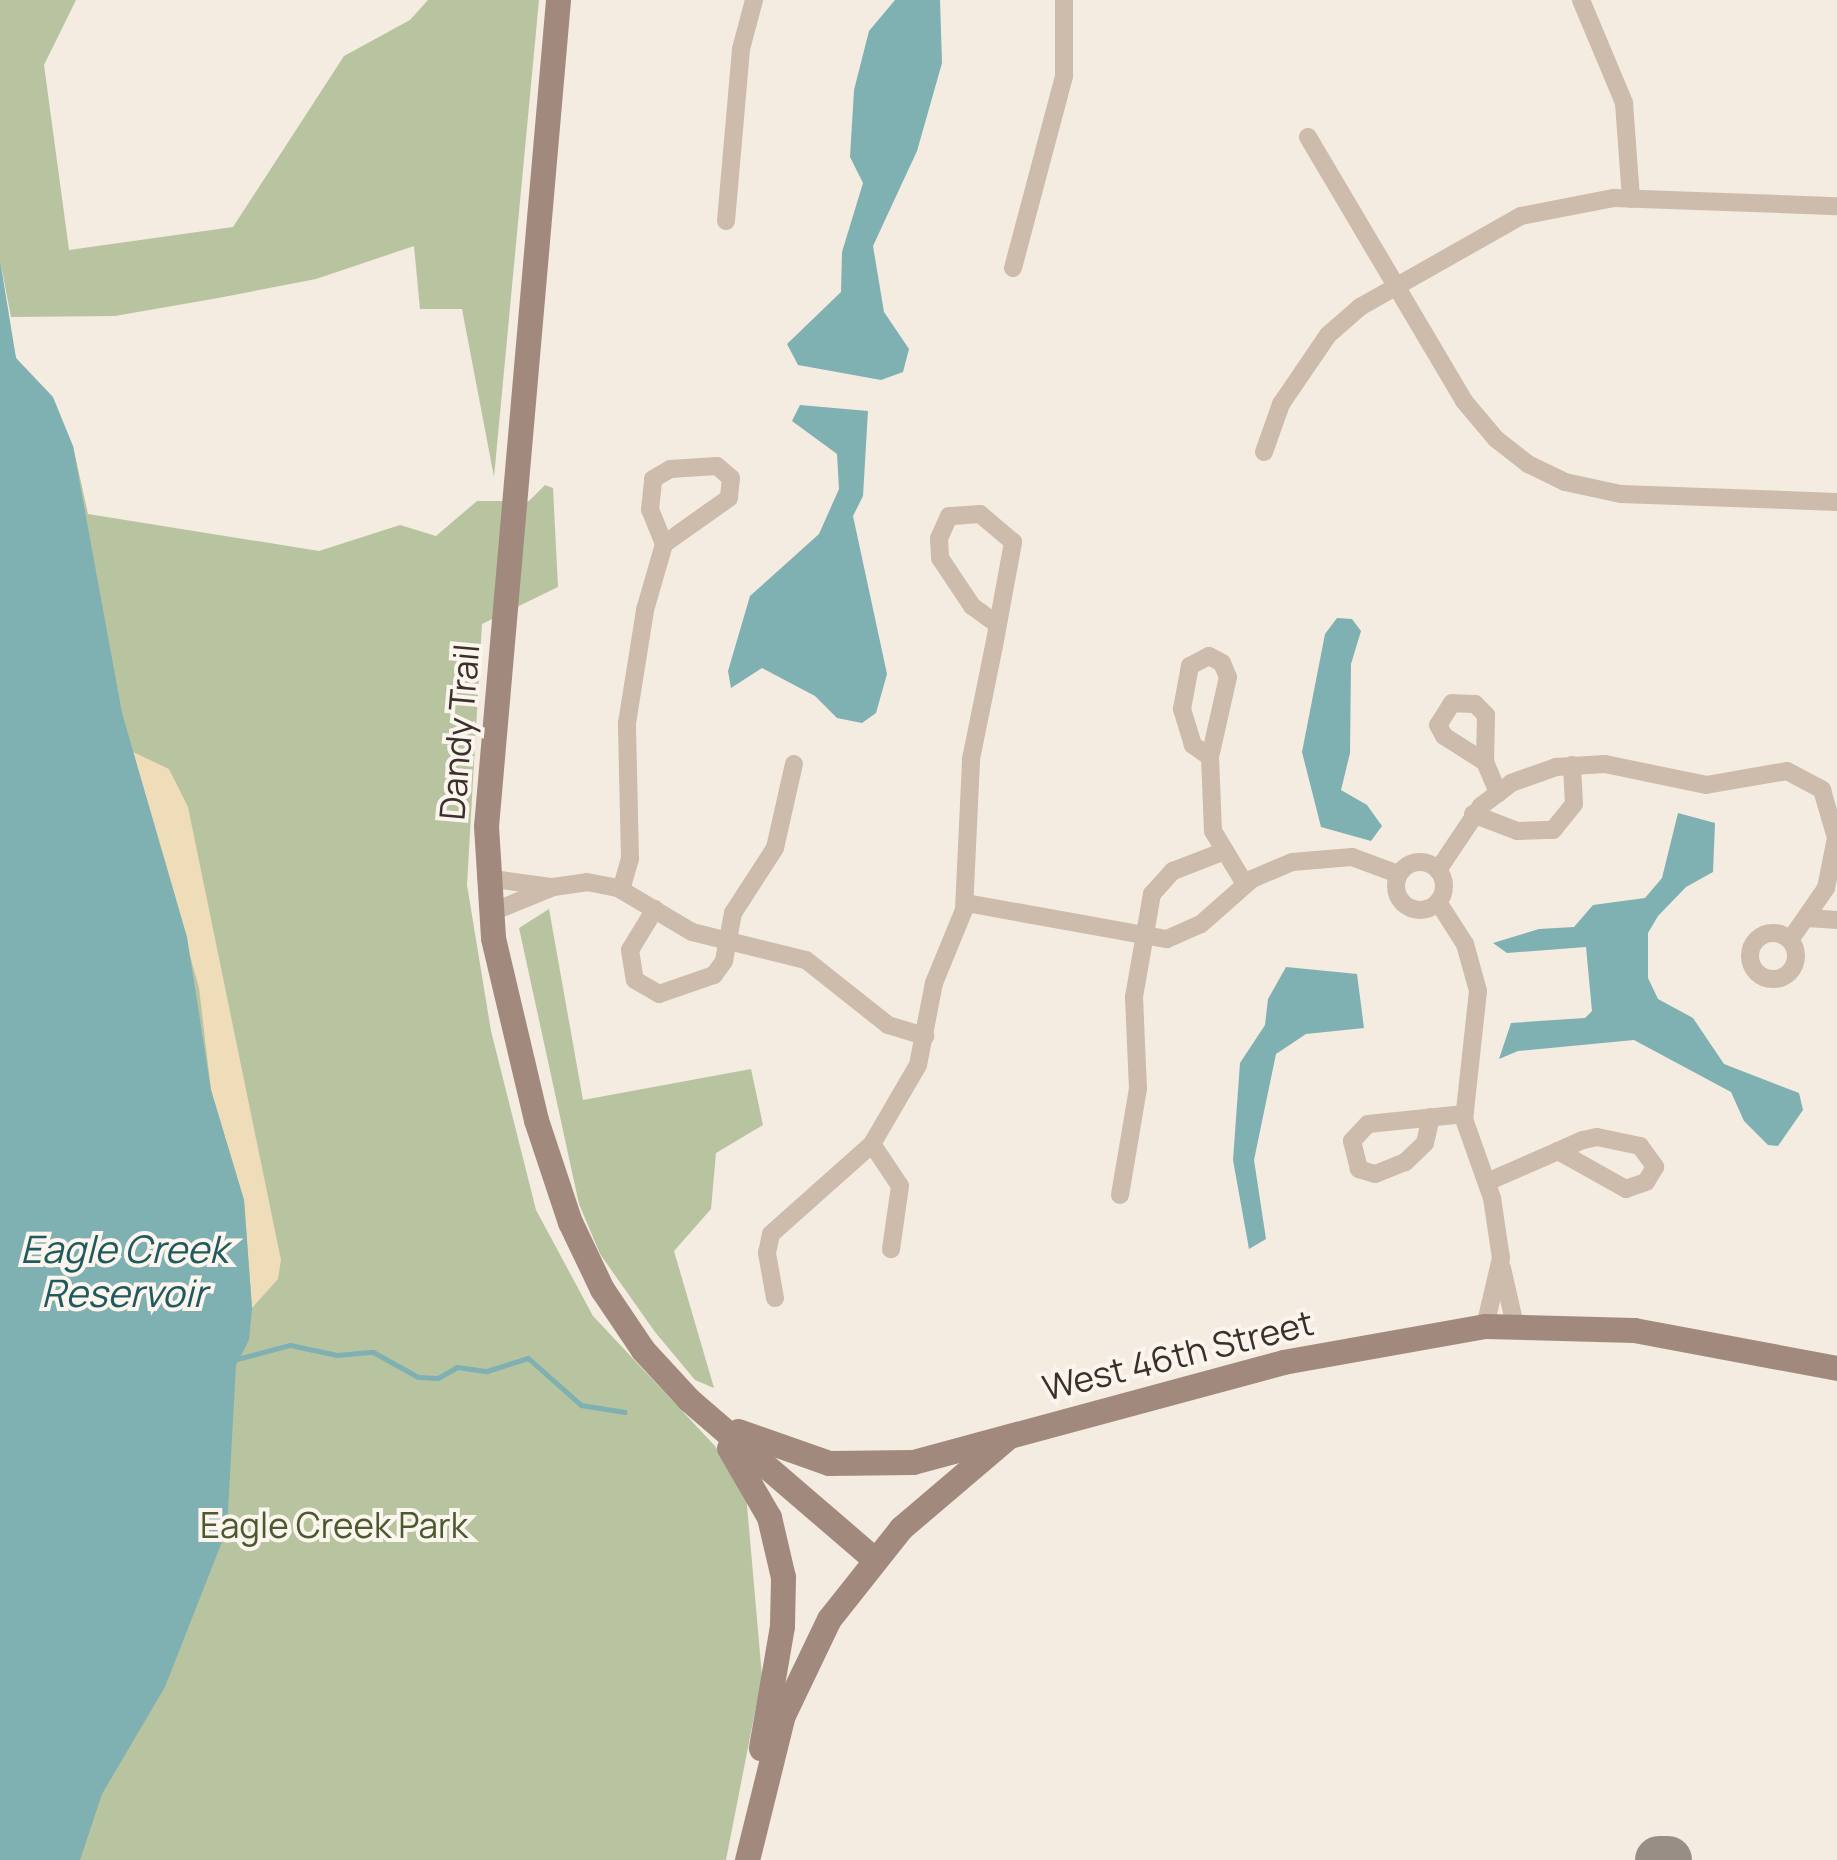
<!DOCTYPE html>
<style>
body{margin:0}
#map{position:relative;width:1837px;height:1860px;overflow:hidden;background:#f4ebe1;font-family:Manrope,sans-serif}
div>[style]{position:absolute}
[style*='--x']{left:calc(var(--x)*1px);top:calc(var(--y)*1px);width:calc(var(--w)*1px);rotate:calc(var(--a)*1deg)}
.green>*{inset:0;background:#b8c4a0}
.sand>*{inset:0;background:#efdcb8}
.water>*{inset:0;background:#7fb0b2}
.stream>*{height:5px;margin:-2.5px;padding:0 2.5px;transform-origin:2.5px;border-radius:2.5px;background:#7fb0b2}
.taxiway>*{height:48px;margin:-24px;padding:0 24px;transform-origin:24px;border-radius:24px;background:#988e86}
.street>*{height:18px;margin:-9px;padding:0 9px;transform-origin:9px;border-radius:9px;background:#cdbbac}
.street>.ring{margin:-9px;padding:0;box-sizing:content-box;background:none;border:18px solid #cdbbac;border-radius:50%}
.secondary>*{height:25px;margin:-12.5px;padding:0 12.5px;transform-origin:12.5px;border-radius:12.5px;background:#a18a7d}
span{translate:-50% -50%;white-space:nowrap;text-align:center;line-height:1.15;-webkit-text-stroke:8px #fbf5ee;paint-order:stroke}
.street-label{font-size:35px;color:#3b302b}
.park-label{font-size:35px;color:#4a5a2e}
.water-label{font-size:38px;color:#1f5a5e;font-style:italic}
</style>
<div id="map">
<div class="green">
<i style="clip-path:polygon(0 0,76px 0,44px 65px,69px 250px,233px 227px,344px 56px,410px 20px,428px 0,539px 0,494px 477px,462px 309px,420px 309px,414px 246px,316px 279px,218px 298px,115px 316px,11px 317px,0 260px)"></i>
<i style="clip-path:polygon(0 293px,16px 358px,73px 446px,88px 514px,319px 551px,400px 525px,436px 536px,477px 501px,529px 501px,545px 485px,553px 488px,558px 587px,482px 624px,467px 885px,491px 1031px,536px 1210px,593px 1316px,715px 1446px,746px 1494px,762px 1676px,726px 1860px,0 1860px)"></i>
<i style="clip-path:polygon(549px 909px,583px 1100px,751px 1069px,763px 1125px,716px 1153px,711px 1209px,674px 1251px,714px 1388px,695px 1380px,655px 1332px,600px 1254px,579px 1204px,519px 928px)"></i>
</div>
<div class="sand">
<i style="clip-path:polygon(133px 752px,169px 769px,188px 807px,281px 1260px,278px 1279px,252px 1308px,244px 1200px,211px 1090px,199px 988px)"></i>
</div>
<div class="water">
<i style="clip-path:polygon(895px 0,940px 0,942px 63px,917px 151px,873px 246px,884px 312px,909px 349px,903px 372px,881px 380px,798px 365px,787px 344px,841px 292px,842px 252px,863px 183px,850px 157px,854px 90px,869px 31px)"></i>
<i style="clip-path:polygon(0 260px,16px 358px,53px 397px,73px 446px,122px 713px,187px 937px,211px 1090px,244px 1200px,252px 1308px,249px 1340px,236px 1365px,227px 1529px,165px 1687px,102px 1794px,80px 1860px,0 1860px)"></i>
<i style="clip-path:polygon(800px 405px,868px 411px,863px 496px,853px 516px,887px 674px,876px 713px,862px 723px,837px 718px,815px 696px,762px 668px,731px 688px,728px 671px,750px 596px,819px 534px,839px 489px,837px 454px,792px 421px)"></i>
<i style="clip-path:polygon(1337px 618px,1352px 619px,1361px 631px,1351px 664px,1350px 753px,1341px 790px,1367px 805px,1382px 826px,1371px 841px,1321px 827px,1302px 752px,1325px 634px)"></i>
<i style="clip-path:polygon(1678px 813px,1715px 823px,1713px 872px,1686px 887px,1658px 916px,1648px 933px,1648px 978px,1658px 999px,1693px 1018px,1724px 1064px,1799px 1093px,1803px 1110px,1778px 1146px,1768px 1145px,1744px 1121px,1731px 1092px,1634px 1040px,1518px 1051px,1499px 1059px,1511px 1023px,1585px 1018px,1592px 1011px,1586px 947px,1507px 953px,1493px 943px,1539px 929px,1574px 927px,1593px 905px,1645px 898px,1662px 878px)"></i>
<i style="clip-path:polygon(1286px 967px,1357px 974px,1364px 1028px,1306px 1034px,1276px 1054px,1254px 1160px,1266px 1239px,1249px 1249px,1233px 1160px,1240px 1063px,1265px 1025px,1268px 999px)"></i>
</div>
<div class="stream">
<i style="--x:237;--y:1359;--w:55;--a:-14.8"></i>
<i style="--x:290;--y:1345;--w:48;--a:12"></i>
<i style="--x:337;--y:1355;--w:36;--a:-5"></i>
<i style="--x:373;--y:1352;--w:51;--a:29.1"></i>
<i style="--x:418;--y:1377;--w:20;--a:3"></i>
<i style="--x:438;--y:1378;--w:22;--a:-30"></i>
<i style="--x:457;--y:1367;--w:30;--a:8"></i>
<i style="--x:487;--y:1371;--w:43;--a:-17.6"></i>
<i style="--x:528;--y:1358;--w:71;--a:41.6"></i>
<i style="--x:581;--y:1405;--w:44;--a:9.2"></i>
</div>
<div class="taxiway">
<i style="--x:1659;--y:1860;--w:9;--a:0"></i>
</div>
<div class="street">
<i style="--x:1581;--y:0;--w:112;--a:67.3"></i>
<i style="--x:1624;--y:103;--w:96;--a:85.8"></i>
<i style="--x:1308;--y:137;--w:307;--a:59.4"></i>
<i style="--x:1464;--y:401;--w:50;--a:49.9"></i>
<i style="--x:1496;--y:439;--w:41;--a:38"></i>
<i style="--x:1528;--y:464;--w:41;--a:25.9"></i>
<i style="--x:1565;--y:482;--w:57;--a:12.1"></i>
<i style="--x:1621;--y:494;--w:216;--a:2.1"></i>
<i style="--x:726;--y:221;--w:173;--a:-85"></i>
<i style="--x:741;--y:49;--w:51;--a:-75.1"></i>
<i style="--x:1013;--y:268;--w:199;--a:-75.1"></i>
<i style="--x:1064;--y:76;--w:76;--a:-90"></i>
<i style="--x:1264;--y:452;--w:51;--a:-70.5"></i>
<i style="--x:1281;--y:404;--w:83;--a:-55.7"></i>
<i style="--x:1328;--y:335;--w:43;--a:-41.2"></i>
<i style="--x:1360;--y:307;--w:185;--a:-29.5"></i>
<i style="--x:1521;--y:216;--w:95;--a:-11"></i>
<i style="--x:1614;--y:198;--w:223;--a:2.1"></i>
<i style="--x:717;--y:466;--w:18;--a:41"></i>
<i style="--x:731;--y:478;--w:20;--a:96"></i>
<i style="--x:729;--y:498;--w:80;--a:144.7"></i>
<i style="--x:664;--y:544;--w:37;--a:-112"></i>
<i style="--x:650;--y:510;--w:31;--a:-84"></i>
<i style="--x:653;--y:479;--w:20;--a:-30"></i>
<i style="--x:670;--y:469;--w:47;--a:-3.7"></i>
<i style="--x:1209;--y:656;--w:15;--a:28"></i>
<i style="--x:1222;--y:663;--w:15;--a:67"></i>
<i style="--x:1228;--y:677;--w:82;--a:102.7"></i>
<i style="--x:1210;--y:757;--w:21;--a:-145"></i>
<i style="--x:1193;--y:745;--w:38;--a:-107"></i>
<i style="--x:1182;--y:709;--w:44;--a:-79.5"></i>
<i style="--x:1190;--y:666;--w:21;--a:-28"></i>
<i style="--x:1210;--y:757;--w:74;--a:87.7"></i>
<i style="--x:1213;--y:831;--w:62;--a:58.9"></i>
<i style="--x:1485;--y:762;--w:47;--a:-88.8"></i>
<i style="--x:1486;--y:715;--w:16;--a:-135"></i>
<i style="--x:1475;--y:704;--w:23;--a:-178"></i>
<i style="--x:1452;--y:703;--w:26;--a:122"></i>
<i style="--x:1438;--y:725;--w:13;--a:61"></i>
<i style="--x:1444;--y:736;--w:49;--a:32.4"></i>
<i style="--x:1485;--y:762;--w:34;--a:67"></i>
<i style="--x:1473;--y:814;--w:47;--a:21.1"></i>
<i style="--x:1517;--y:831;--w:36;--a:-2"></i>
<i style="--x:1553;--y:830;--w:33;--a:-51"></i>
<i style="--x:1574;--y:804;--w:39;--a:-93"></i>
<i class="ring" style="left:1396px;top:862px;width:30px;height:30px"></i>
<i style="--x:1438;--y:870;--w:77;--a:-56.1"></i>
<i style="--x:1481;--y:806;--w:38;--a:-37"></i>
<i style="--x:1511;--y:783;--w:48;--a:-19.6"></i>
<i style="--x:1556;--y:767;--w:49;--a:-3.5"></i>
<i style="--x:1605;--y:764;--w:103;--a:11.7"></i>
<i style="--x:1706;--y:785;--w:82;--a:-9.8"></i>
<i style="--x:1787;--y:771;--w:40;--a:28"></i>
<i style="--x:1822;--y:790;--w:50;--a:73.7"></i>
<i style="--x:1836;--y:838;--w:51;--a:101.3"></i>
<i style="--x:1826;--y:888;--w:63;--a:124.7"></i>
<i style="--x:486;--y:878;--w:67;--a:7.8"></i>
<i style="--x:621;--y:890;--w:32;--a:-74"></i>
<i style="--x:630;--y:859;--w:136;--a:-91.3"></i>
<i style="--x:627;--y:723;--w:114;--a:-80.9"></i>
<i style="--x:645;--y:610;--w:69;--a:-73.9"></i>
<i style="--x:1438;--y:902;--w:50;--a:57.3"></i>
<i style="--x:1465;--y:944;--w:49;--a:74.5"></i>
<i style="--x:1478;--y:991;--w:129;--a:96.2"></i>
<i style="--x:1464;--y:1119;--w:84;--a:70.5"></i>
<i style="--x:1492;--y:1198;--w:61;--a:81.5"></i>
<i style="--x:1501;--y:1258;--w:70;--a:103.2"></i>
<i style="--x:966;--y:903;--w:204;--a:10.2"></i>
<i style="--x:1167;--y:939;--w:37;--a:-24"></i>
<i style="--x:1201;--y:924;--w:68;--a:-41.4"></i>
<i style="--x:1252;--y:879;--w:43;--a:-23"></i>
<i style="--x:1292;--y:862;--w:60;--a:-4.8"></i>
<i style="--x:1352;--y:857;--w:49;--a:20.3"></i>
<i style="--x:655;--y:909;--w:48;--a:121.4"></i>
<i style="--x:630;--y:950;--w:30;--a:81"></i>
<i style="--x:635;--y:980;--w:28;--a:30"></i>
<i style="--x:659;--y:994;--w:58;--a:-19.1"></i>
<i style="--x:714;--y:975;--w:17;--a:-54"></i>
<i style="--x:724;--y:961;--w:49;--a:-79.4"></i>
<i style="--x:733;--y:913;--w:77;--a:-57.1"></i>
<i style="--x:775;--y:848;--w:86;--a:-77.3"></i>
<i style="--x:490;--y:913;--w:68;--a:-22.4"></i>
<i style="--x:553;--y:887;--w:34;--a:-8"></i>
<i style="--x:587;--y:882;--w:32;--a:11"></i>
<i style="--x:618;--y:888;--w:86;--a:30.7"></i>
<i style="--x:692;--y:932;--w:117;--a:13.8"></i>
<i style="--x:806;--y:960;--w:105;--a:38.4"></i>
<i style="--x:888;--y:1025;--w:39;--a:17"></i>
<i style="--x:1808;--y:918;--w:29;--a:4"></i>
<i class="ring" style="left:1750px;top:933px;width:28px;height:28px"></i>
<i style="--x:1431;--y:1117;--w:27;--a:103"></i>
<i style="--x:1425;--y:1143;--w:28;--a:136"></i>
<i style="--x:1405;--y:1162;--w:32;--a:158"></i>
<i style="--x:1375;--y:1174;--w:17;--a:-163"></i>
<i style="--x:1359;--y:1169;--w:29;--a:-104"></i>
<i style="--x:1352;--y:1141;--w:23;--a:-47"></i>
<i style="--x:1368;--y:1124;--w:97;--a:-5.9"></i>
<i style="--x:872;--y:1144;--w:50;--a:56.3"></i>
<i style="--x:900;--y:1186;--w:64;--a:98.1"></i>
<i style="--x:1487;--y:1182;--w:77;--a:-23.6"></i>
<i style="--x:1558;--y:1151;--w:27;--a:-24"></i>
<i style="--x:1583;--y:1140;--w:14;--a:-12"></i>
<i style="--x:1597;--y:1137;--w:44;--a:11.8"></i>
<i style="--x:1640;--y:1146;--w:26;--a:54"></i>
<i style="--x:1655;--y:1167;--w:17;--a:121"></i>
<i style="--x:1646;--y:1182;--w:21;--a:161"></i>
<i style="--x:1626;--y:1189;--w:78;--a:-150.8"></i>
<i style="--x:1120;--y:1195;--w:108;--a:-80.4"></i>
<i style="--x:1138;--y:1089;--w:92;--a:-92.5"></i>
<i style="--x:1134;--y:997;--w:105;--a:-80.1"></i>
<i style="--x:1152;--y:894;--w:31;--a:-48"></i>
<i style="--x:1173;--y:871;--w:53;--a:-21.2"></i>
<i style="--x:1502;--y:1268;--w:58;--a:77.2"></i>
<i style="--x:775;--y:1298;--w:46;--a:-100.1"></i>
<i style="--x:767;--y:1253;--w:19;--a:-78"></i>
<i style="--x:771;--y:1234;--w:135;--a:-41.7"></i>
<i style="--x:872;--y:1144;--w:91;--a:-59.8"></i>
<i style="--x:918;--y:1065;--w:84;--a:-79"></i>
<i style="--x:934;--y:983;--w:79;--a:-67.7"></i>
<i style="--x:964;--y:910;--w:151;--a:-87.3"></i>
<i style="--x:971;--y:759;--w:115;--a:-78.5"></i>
<i style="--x:994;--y:646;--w:106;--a:-79.6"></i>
<i style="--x:1013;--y:542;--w:43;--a:-139.7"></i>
<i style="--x:980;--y:514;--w:31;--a:176"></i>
<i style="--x:949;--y:516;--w:24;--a:114"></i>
<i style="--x:939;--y:538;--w:20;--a:87"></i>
<i style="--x:940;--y:558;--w:58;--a:56.3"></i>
<i style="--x:972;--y:606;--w:31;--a:36"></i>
</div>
<div class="secondary">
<i style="--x:558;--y:0;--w:829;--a:94.98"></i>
<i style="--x:486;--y:826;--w:112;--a:86.4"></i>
<i style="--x:493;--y:938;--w:187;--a:76.7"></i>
<i style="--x:536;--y:1120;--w:108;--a:71.6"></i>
<i style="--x:570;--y:1222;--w:74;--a:64.5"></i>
<i style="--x:602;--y:1289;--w:73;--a:56.1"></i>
<i style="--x:643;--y:1350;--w:67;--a:47.4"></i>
<i style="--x:688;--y:1399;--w:244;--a:40.7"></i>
<i style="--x:738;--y:1431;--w:96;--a:19.4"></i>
<i style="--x:829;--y:1463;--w:84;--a:-0.7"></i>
<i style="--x:913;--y:1462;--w:383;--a:-15.1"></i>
<i style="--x:1283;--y:1362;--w:205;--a:-10.1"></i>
<i style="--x:1485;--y:1326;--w:149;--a:1.5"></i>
<i style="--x:1634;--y:1330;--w:207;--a:10.6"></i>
<i style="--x:729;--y:1448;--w:80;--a:59.9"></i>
<i style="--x:769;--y:1517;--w:62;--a:76.9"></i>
<i style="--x:783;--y:1577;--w:49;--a:91.2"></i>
<i style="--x:782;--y:1626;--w:124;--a:99.8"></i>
<i style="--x:747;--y:1860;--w:149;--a:-76.1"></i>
<i style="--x:783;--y:1715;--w:106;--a:-64.4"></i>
<i style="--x:829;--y:1619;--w:116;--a:-51.6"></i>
<i style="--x:901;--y:1528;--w:140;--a:-40.4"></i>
</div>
<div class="street-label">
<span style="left:459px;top:732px;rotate:-85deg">Dandy Trail</span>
<span style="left:1178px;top:1355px;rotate:-14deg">West 46th Street</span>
</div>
<div class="park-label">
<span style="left:334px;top:1525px">Eagle Creek Park</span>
</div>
<div class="water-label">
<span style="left:124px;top:1271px">Eagle Creek<br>Reservoir</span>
</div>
</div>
